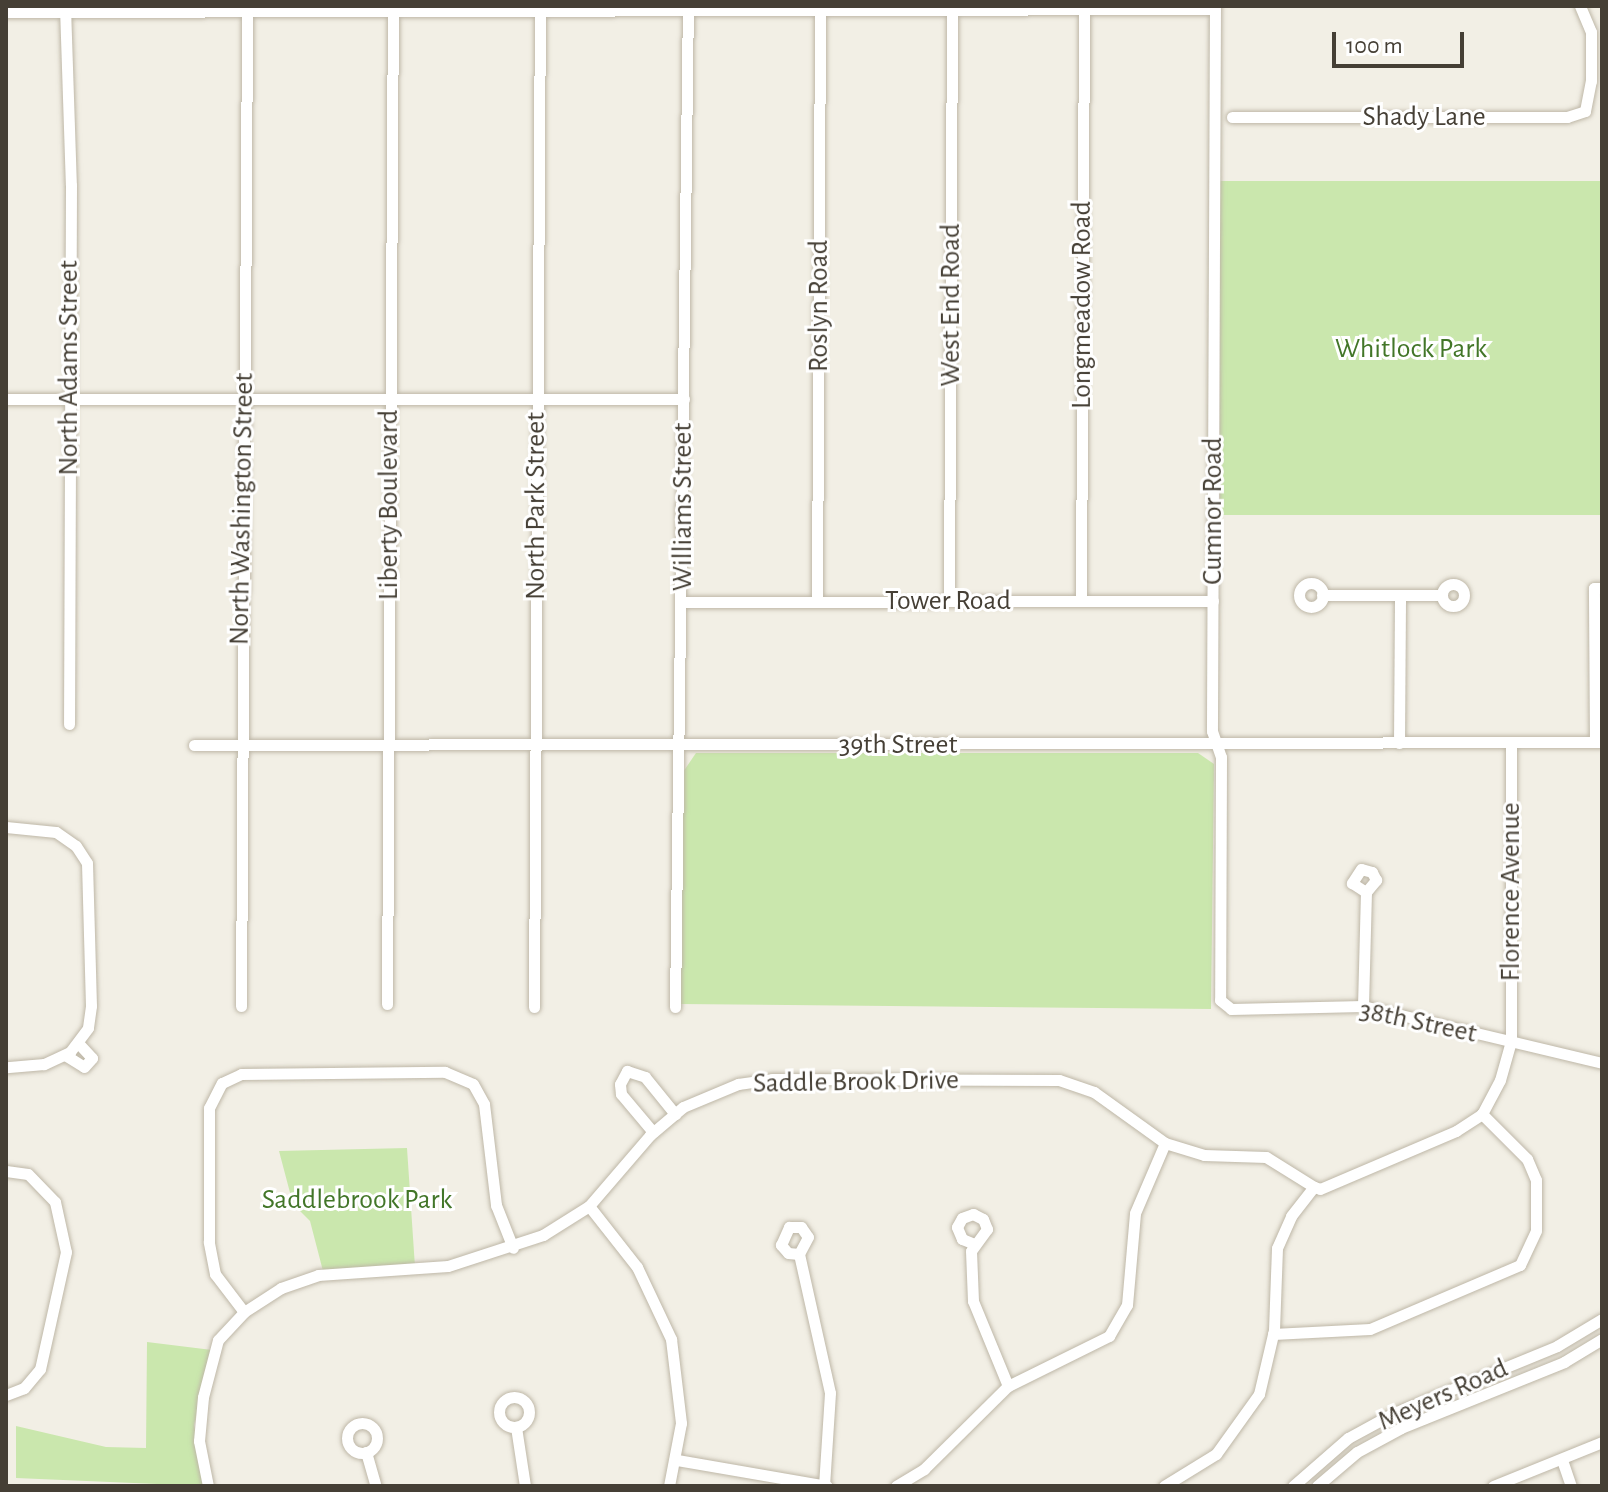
<!DOCTYPE html>
<style>
body{margin:0}
#map{position:relative;width:1608px;height:1492px;overflow:hidden;background:#f2efe5;font-family:"Alegreya Sans",sans-serif}
div>[style]{position:absolute}
[style*='--x']{left:calc(var(--x)*1px);top:calc(var(--y)*1px);width:calc(var(--w)*1px);rotate:calc(var(--a)*1deg)}
.green>*{inset:0;background:#cae7ad;transform-origin:0 0}
.roads{filter:drop-shadow(0 0 2px #beb7a7) drop-shadow(0 0 2px #beb7a7)}
.minor>*{height:11px;margin:-5.5px;padding:0 5.5px;transform-origin:5.5px;border-radius:5.5px;background:#fff}
.minor>.ring{margin:-5.5px;padding:0;box-sizing:content-box;background:none;border:11px solid #fff;border-radius:50%}
span{translate:-50% -50%;white-space:nowrap;text-align:center;line-height:1.15;-webkit-text-stroke:6px #fff;paint-order:stroke}
.street-label{font-size:28px;color:#453f35}
.park-label{font-size:28px;color:#427628}
.frame{position:absolute;inset:0;border:8px solid #453f35;pointer-events:none}
.scale{position:absolute;left:1332px;top:32px;width:132px;height:36px;box-sizing:border-box;border:4px solid #453f35;border-top:0;padding-left:10px;font-size:24px;line-height:28px;white-space:nowrap;color:#453f35;-webkit-text-stroke:6px #fff;paint-order:stroke}
</style>
<div id="map">
<div class="green">
<i style="left:1220px;top:181px;width:382px;height:334px"></i>
<i style="clip-path:polygon(696px 753px,1198px 753px,1214px 764px,1211px 1009px,679px 1004px,681px 775px)"></i>
<i style="clip-path:polygon(407px 1148px,415px 1267px,323px 1271px,310px 1221px,293px 1204px,279px 1151px)"></i>
<i style="clip-path:polygon(147px 1342px,212px 1350px,194px 1425px,204px 1486px,16px 1478px,16px 1426px,106px 1447px,146px 1448px)"></i>
</div>
<div class="roads">
<div class="minor">
<i style="--x:1215;--y:6;--w:725;--a:90.24"></i>
<i style="--x:1212;--y:731;--w:28;--a:71"></i>
<i style="--x:1221;--y:757;--w:243;--a:90.2"></i>
<i style="--x:1220;--y:1000;--w:14;--a:39"></i>
<i style="--x:1231;--y:1009;--w:132;--a:-1.3"></i>
<i style="--x:1363;--y:1006;--w:246;--a:13.4"></i>
<i style="--x:65;--y:7;--w:178;--a:88.1"></i>
<i style="--x:71;--y:185;--w:539;--a:90.21"></i>
<i style="--x:6;--y:12;--w:1209;--a:-0.14"></i>
<i style="--x:1232;--y:117;--w:335;--a:0"></i>
<i style="--x:1567;--y:117;--w:19;--a:-18"></i>
<i style="--x:1585;--y:111;--w:31;--a:-79"></i>
<i style="--x:1591;--y:81;--w:49;--a:-90"></i>
<i style="--x:1591;--y:32;--w:28;--a:-113"></i>
<i style="--x:6;--y:399;--w:678;--a:0"></i>
<i class="ring" style="left:1299px;top:583px;width:13px;height:13px"></i>
<i class="ring" style="left:1442px;top:584px;width:11px;height:11px"></i>
<i style="--x:1322;--y:595;--w:120;--a:0"></i>
<i style="--x:949;--y:601;--w:591;--a:-89.71"></i>
<i style="--x:1081;--y:601;--w:591;--a:-89.71"></i>
<i style="--x:683;--y:602;--w:530;--a:-0.11"></i>
<i style="--x:817;--y:602;--w:592;--a:-89.71"></i>
<i style="--x:1595;--y:742;--w:154;--a:-90.4"></i>
<i style="--x:1594;--y:588;--w:8;--a:0"></i>
<i style="--x:1399;--y:743;--w:148;--a:-89.6"></i>
<i style="--x:194;--y:745;--w:1408;--a:-0.12"></i>
<i style="--x:6;--y:827;--w:50;--a:5.7"></i>
<i style="--x:56;--y:832;--w:24;--a:35"></i>
<i style="--x:76;--y:846;--w:20;--a:57"></i>
<i style="--x:87;--y:863;--w:143;--a:88.4"></i>
<i style="--x:91;--y:1006;--w:22;--a:98"></i>
<i style="--x:88;--y:1028;--w:30;--a:127"></i>
<i style="--x:70;--y:1052;--w:29;--a:155"></i>
<i style="--x:44;--y:1064;--w:38;--a:175"></i>
<i style="--x:387;--y:1004;--w:998;--a:-89.66"></i>
<i style="--x:241;--y:1006;--w:994;--a:-89.65"></i>
<i style="--x:1363;--y:1006;--w:114;--a:-88.5"></i>
<i style="--x:1366;--y:892;--w:16;--a:-50"></i>
<i style="--x:1376;--y:880;--w:9;--a:-117"></i>
<i style="--x:1372;--y:872;--w:11;--a:-165"></i>
<i style="--x:1361;--y:869;--w:17;--a:123"></i>
<i style="--x:1352;--y:883;--w:17;--a:33"></i>
<i style="--x:534;--y:1007;--w:1000;--a:-89.66"></i>
<i style="--x:675;--y:1007;--w:1001;--a:-89.26"></i>
<i style="--x:65;--y:1055;--w:22;--a:32"></i>
<i style="--x:84;--y:1067;--w:12;--a:-48"></i>
<i style="--x:92;--y:1058;--w:18;--a:-133"></i>
<i style="--x:653;--y:1132;--w:50;--a:-130.1"></i>
<i style="--x:621;--y:1094;--w:10;--a:-96"></i>
<i style="--x:620;--y:1084;--w:15;--a:-62"></i>
<i style="--x:627;--y:1071;--w:19;--a:18"></i>
<i style="--x:645;--y:1077;--w:48;--a:51"></i>
<i style="--x:6;--y:1171;--w:22;--a:8"></i>
<i style="--x:28;--y:1174;--w:39;--a:46"></i>
<i style="--x:55;--y:1202;--w:51;--a:77.6"></i>
<i style="--x:66;--y:1252;--w:120;--a:102.5"></i>
<i style="--x:40;--y:1369;--w:25;--a:130"></i>
<i style="--x:24;--y:1388;--w:19;--a:159"></i>
<i style="--x:589;--y:1206;--w:78;--a:51.8"></i>
<i style="--x:637;--y:1267;--w:80;--a:64.7"></i>
<i style="--x:671;--y:1339;--w:85;--a:83.2"></i>
<i style="--x:681;--y:1423;--w:64;--a:100.8"></i>
<i style="--x:972;--y:1243;--w:11;--a:-158"></i>
<i style="--x:962;--y:1239;--w:13;--a:-113"></i>
<i style="--x:957;--y:1227;--w:10;--a:-61"></i>
<i style="--x:962;--y:1218;--w:12;--a:-20"></i>
<i style="--x:973;--y:1214;--w:11;--a:27"></i>
<i style="--x:983;--y:1219;--w:11;--a:68"></i>
<i style="--x:987;--y:1229;--w:27;--a:126"></i>
<i style="--x:971;--y:1251;--w:50;--a:87.7"></i>
<i style="--x:973;--y:1301;--w:92;--a:67.6"></i>
<i style="--x:799;--y:1254;--w:11;--a:-175"></i>
<i style="--x:788;--y:1253;--w:11;--a:-131"></i>
<i style="--x:781;--y:1245;--w:20;--a:-66"></i>
<i style="--x:789;--y:1227;--w:12;--a:0"></i>
<i style="--x:801;--y:1227;--w:12;--a:55"></i>
<i style="--x:808;--y:1237;--w:19;--a:118"></i>
<i style="--x:799;--y:1254;--w:142;--a:77.4"></i>
<i style="--x:830;--y:1393;--w:92;--a:93.7"></i>
<i style="--x:244;--y:1312;--w:48;--a:-127.3"></i>
<i style="--x:215;--y:1274;--w:33;--a:-101"></i>
<i style="--x:209;--y:1242;--w:134;--a:-90"></i>
<i style="--x:209;--y:1108;--w:28;--a:-63"></i>
<i style="--x:222;--y:1083;--w:21;--a:-25"></i>
<i style="--x:241;--y:1074;--w:204;--a:-0.6"></i>
<i style="--x:445;--y:1072;--w:30;--a:23"></i>
<i style="--x:473;--y:1084;--w:23;--a:61"></i>
<i style="--x:484;--y:1104;--w:102;--a:83.2"></i>
<i style="--x:496;--y:1205;--w:46;--a:68.4"></i>
<i style="--x:1273;--y:1334;--w:97;--a:-3"></i>
<i style="--x:1370;--y:1329;--w:163;--a:-23.1"></i>
<i style="--x:1520;--y:1265;--w:38;--a:-65"></i>
<i style="--x:1536;--y:1230;--w:50;--a:-90"></i>
<i style="--x:1536;--y:1180;--w:23;--a:-113"></i>
<i style="--x:1527;--y:1159;--w:64;--a:-135"></i>
<i class="ring" style="left:499px;top:1397px;width:19px;height:19px"></i>
<i class="ring" style="left:347px;top:1423px;width:19px;height:19px"></i>
<i style="--x:516;--y:1427;--w:60;--a:81.3"></i>
<i style="--x:366;--y:1452;--w:35;--a:74"></i>
<i style="--x:677;--y:1460;--w:152;--a:9.8"></i>
<i style="--x:1562;--y:1460;--w:28;--a:71"></i>
<i style="--x:208;--y:1486;--w:46;--a:-101.3"></i>
<i style="--x:199;--y:1441;--w:44;--a:-84.8"></i>
<i style="--x:203;--y:1397;--w:59;--a:-75.3"></i>
<i style="--x:218;--y:1340;--w:38;--a:-47"></i>
<i style="--x:244;--y:1312;--w:44;--a:-33"></i>
<i style="--x:281;--y:1288;--w:39;--a:-19"></i>
<i style="--x:318;--y:1275;--w:130;--a:-4"></i>
<i style="--x:448;--y:1266;--w:100;--a:-18.1"></i>
<i style="--x:543;--y:1235;--w:54;--a:-32.2"></i>
<i style="--x:589;--y:1206;--w:94;--a:-49.3"></i>
<i style="--x:650;--y:1135;--w:43;--a:-40.3"></i>
<i style="--x:683;--y:1107;--w:60;--a:-22.7"></i>
<i style="--x:738;--y:1084;--w:34;--a:-8"></i>
<i style="--x:772;--y:1079;--w:287;--a:0.2"></i>
<i style="--x:1059;--y:1080;--w:37;--a:19"></i>
<i style="--x:1094;--y:1092;--w:87;--a:35.7"></i>
<i style="--x:1165;--y:1143;--w:41;--a:17.1"></i>
<i style="--x:1204;--y:1155;--w:62;--a:1.8"></i>
<i style="--x:1266;--y:1157;--w:57;--a:32"></i>
<i style="--x:896;--y:1486;--w:33;--a:-31"></i>
<i style="--x:924;--y:1469;--w:118;--a:-44.7"></i>
<i style="--x:1008;--y:1386;--w:113;--a:-26.3"></i>
<i style="--x:1109;--y:1336;--w:36;--a:-60"></i>
<i style="--x:1127;--y:1305;--w:92;--a:-85"></i>
<i style="--x:1135;--y:1213;--w:76;--a:-66.8"></i>
<i style="--x:1164;--y:1486;--w:61;--a:-31.6"></i>
<i style="--x:1216;--y:1454;--w:74;--a:-54.4"></i>
<i style="--x:1259;--y:1394;--w:66;--a:-76.8"></i>
<i style="--x:1274;--y:1330;--w:82;--a:-87.9"></i>
<i style="--x:1277;--y:1248;--w:35;--a:-66"></i>
<i style="--x:1291;--y:1216;--w:37;--a:-52"></i>
<i style="--x:1314;--y:1187;--w:6;--a:18"></i>
<i style="--x:1320;--y:1189;--w:148;--a:-23.1"></i>
<i style="--x:1456;--y:1131;--w:31;--a:-33"></i>
<i style="--x:1482;--y:1114;--w:38;--a:-62"></i>
<i style="--x:1500;--y:1080;--w:41;--a:-74.2"></i>
<i style="--x:1511;--y:1041;--w:298;--a:-90"></i>
<i style="--x:1293;--y:1486;--w:73;--a:-41.1"></i>
<i style="--x:1348;--y:1438;--w:52;--a:-28.5"></i>
<i style="--x:1394;--y:1413;--w:176;--a:-22.3"></i>
<i style="--x:1557;--y:1346;--w:52;--a:-31"></i>
<i style="--x:1317;--y:1486;--w:52;--a:-40.4"></i>
<i style="--x:1357;--y:1452;--w:50;--a:-28.6"></i>
<i style="--x:1401;--y:1428;--w:176;--a:-22"></i>
<i style="--x:1564;--y:1362;--w:44;--a:-31.2"></i>
<i style="--x:1493;--y:1486;--w:118;--a:-22"></i>
</div>
</div>
<div class="street-label">
<span style="left:1424px;top:117px">Shady Lane</span>
<span style="left:951px;top:305px;rotate:-90deg">West End Road</span>
<span style="left:1082px;top:305px;rotate:-90deg">Longmeadow Road</span>
<span style="left:819px;top:306px;rotate:-90deg">Roslyn Road</span>
<span style="left:69px;top:368px;rotate:-90deg">North Adams Street</span>
<span style="left:389px;top:505px;rotate:-90deg">Liberty Boulevard</span>
<span style="left:536px;top:506px;rotate:-90deg">North Park Street</span>
<span style="left:683px;top:507px;rotate:-90deg">Williams Street</span>
<span style="left:242px;top:509px;rotate:-89deg">North Washington Street</span>
<span style="left:1213px;top:511px;rotate:-90deg">Cumnor Road</span>
<span style="left:948px;top:601px">Tower Road</span>
<span style="left:898px;top:745px">39th Street</span>
<span style="left:1511px;top:892px;rotate:-90deg">Florence Avenue</span>
<span style="left:1418px;top:1022px;rotate:12deg">38th Street</span>
<span style="left:856px;top:1082px;rotate:-1deg">Saddle Brook Drive</span>
<span style="left:1443px;top:1395px;rotate:-24deg">Meyers Road</span>
</div>
<div class="park-label">
<span style="left:1411px;top:349px">Whitlock Park</span>
<span style="left:357px;top:1200px">Saddlebrook Park</span>
</div>
<div class="frame"></div>
<div class="scale">100 m</div>
</div>
